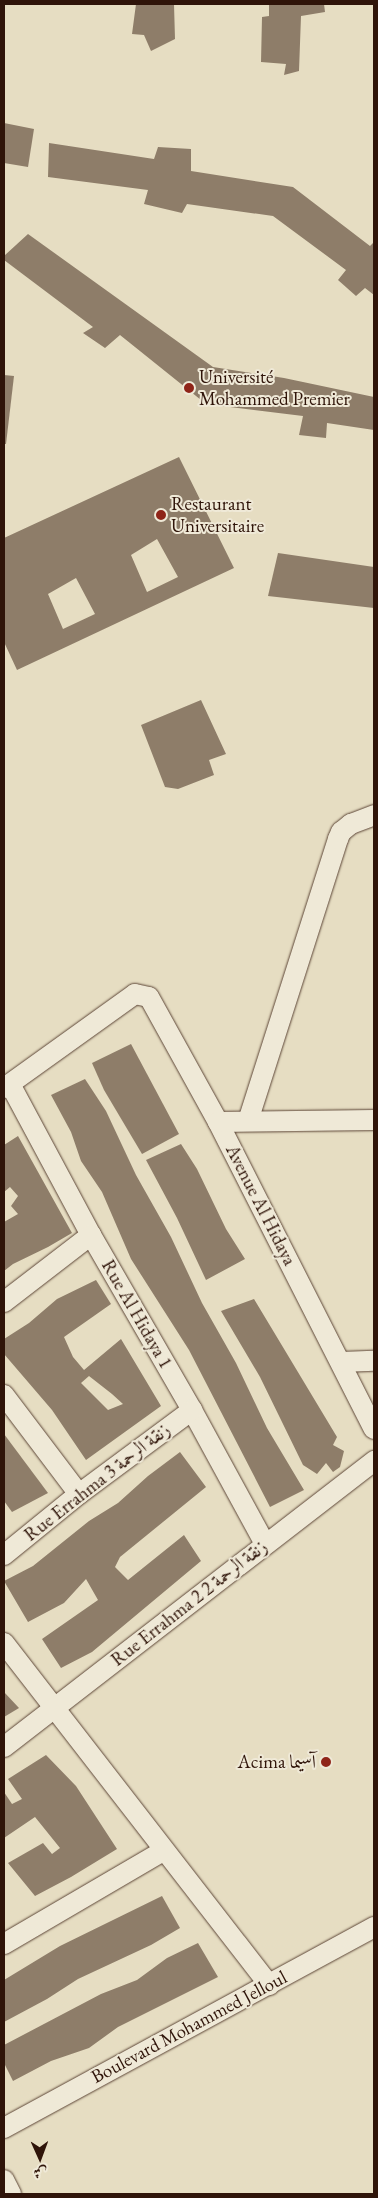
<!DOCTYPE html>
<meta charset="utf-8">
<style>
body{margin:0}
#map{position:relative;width:378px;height:2198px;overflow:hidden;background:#e6ddc2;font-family:"EB Garamond",Amiri,serif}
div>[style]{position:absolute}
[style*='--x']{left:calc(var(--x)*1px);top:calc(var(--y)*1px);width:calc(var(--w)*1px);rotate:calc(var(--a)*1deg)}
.building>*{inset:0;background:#8e7d69}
.roads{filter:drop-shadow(0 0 1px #5d4637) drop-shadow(0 0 1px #5d4637)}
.minor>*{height:20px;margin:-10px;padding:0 10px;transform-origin:10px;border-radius:10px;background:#efe9d7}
.dots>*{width:14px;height:14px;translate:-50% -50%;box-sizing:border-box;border:2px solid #efe9d7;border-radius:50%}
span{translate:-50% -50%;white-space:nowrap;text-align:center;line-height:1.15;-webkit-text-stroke:4px #efe9d7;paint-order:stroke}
.poi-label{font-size:19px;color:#2f1409}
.left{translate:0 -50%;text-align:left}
.right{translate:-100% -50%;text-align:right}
.street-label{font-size:19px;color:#2f1409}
.frame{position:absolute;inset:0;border:5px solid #2f1409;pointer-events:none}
.north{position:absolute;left:15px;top:2133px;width:50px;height:50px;-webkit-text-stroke:4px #efe9d7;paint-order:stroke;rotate:178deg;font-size:14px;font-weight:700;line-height:20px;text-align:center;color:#2f1409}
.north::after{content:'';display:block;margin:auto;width:18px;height:22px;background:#2f1409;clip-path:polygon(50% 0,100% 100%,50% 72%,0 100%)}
</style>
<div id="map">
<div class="building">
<i style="clip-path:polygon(136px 4px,174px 4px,175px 39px,151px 51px,144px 35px,132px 34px)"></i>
<i style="clip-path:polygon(269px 4px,324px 4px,325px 12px,301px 16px,299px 71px,284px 75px,286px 64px,261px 62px,262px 17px,269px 16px)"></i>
<i style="clip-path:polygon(4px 123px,34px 129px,28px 167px,4px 163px)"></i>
<i style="clip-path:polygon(49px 143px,154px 159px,158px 147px,191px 149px,191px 171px,293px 187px,370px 246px,374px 242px,374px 295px,365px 288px,356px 296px,338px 280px,346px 270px,273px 216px,187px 204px,182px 213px,144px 204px,148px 190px,48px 177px)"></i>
<i style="clip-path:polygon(28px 234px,213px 367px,284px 378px,374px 397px,374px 430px,327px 423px,326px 438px,299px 435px,303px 416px,206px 404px,120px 335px,105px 348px,83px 333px,93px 327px,4px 260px,4px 256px)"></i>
<i style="clip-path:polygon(4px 375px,14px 376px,6px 444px,4px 444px)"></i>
<i style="clip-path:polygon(evenodd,179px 457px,234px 568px,17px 670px,4px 642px,4px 538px,179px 457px,157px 539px,178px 577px,147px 592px,131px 555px,157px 539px,179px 457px,76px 578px,95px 614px,63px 629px,48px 594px,76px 578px)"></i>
<i style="clip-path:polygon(278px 553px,374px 567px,374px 608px,268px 596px)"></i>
<i style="clip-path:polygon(201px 700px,226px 754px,209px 760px,214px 775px,178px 789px,165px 787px,141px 725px)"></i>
<i style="clip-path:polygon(131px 1044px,179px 1134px,142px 1154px,104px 1090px,92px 1063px)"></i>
<i style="clip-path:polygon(85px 1079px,106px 1111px,136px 1175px,171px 1237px,202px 1303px,236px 1363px,267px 1428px,304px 1490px,270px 1507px,189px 1350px,131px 1259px,102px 1192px,81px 1161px,71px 1132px,51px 1095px)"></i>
<i style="clip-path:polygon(18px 1136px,72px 1233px,48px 1247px,13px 1264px,4px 1271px,4px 1222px,18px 1214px,11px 1206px,18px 1196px,10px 1187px,4px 1192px,4px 1145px)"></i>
<i style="clip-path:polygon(181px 1144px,197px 1169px,226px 1229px,245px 1259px,206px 1280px,177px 1218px,146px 1160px)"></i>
<i style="clip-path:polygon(evenodd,96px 1280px,111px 1304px,64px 1337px,73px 1357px,84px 1370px,121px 1339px,161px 1406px,86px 1460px,52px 1410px,4px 1354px,4px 1339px,29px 1323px,57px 1299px,96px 1280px,89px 1376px,112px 1394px,123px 1404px,108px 1410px,81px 1383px,89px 1376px)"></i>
<i style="clip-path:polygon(254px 1299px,337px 1437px,333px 1445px,344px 1451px,340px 1467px,333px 1472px,326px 1463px,317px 1474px,303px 1465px,260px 1377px,221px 1311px)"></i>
<i style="clip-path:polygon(4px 1434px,48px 1493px,12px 1512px,4px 1501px)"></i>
<i style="clip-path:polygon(180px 1452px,206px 1487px,120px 1557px,115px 1567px,128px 1580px,184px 1535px,201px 1561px,92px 1652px,61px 1668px,42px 1639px,98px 1600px,86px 1579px,64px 1603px,28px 1622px,4px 1581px,33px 1566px,89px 1521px,118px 1503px,148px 1476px)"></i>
<i style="clip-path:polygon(4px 1692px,19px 1708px,4px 1717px)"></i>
<i style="clip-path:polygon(46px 1755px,76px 1786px,117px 1849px,71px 1877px,35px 1896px,8px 1863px,43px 1843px,52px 1854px,60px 1848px,35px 1817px,4px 1838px,4px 1792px,12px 1804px,22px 1799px,8px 1779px)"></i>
<i style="clip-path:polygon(162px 1896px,180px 1928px,151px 1945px,78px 1979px,47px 1999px,4px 2022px,4px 1980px,60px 1946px)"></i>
<i style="clip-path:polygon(198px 1943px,218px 1977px,118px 2027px,89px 2048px,51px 2061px,13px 2081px,4px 2063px,4px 2045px,101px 1994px,137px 1980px,167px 1958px)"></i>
</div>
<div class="roads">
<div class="minor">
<i style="--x:10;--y:1084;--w:171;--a:61.8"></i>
<i style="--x:91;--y:1235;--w:202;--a:60"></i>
<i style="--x:192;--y:1410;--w:153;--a:61.4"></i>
<i style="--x:4;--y:1088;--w:161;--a:-35.7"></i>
<i style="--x:135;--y:994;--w:14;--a:12"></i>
<i style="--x:149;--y:997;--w:143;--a:61.1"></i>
<i style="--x:218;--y:1122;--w:344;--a:63.1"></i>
<i style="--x:248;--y:1121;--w:296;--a:-72.3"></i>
<i style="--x:338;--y:839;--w:8;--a:-67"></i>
<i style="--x:341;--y:832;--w:13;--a:-39"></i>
<i style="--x:351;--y:824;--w:25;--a:-21"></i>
<i style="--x:218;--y:1122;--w:156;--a:-0.7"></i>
<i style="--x:4;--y:1302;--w:110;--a:-37.6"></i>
<i style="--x:341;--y:1362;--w:33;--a:-2"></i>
<i style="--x:4;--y:1395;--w:124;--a:52.9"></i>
<i style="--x:4;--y:1555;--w:97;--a:-39.1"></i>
<i style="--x:79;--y:1494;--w:141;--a:-36.6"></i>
<i style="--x:4;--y:1643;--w:433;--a:52.2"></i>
<i style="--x:4;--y:1747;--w:468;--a:-37.7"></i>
<i style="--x:4;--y:1944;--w:184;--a:-30.3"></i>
<i style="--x:4;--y:2128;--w:421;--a:-28.5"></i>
<i style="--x:4;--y:2180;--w:16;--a:63"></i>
</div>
</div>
<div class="dots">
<i style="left:189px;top:388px;background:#8f2418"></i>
<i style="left:161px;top:515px;background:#8f2418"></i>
<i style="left:326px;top:1762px;background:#8f2418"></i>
</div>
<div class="poi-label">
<span class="left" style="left:199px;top:388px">Université<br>Mohammed Premier</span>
<span class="left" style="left:171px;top:515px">Restaurant<br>Universitaire</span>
<span class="right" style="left:316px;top:1762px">Acima آسيما</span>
</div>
<div class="street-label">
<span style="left:261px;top:1205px;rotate:63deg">Avenue Al Hidaya</span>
<span style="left:137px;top:1314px;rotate:60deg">Rue Al Hidaya 1</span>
<span style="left:97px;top:1482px;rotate:-38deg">Rue Errahma 3 زنقة الرحمة</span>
<span style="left:189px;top:1603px;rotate:-38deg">Rue Errahma 2 2 زنقة الرحمة</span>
<span style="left:189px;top:2027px;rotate:-28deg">Boulevard Mohammed Jelloul</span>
</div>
<div class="frame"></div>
<div class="north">ش</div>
</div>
